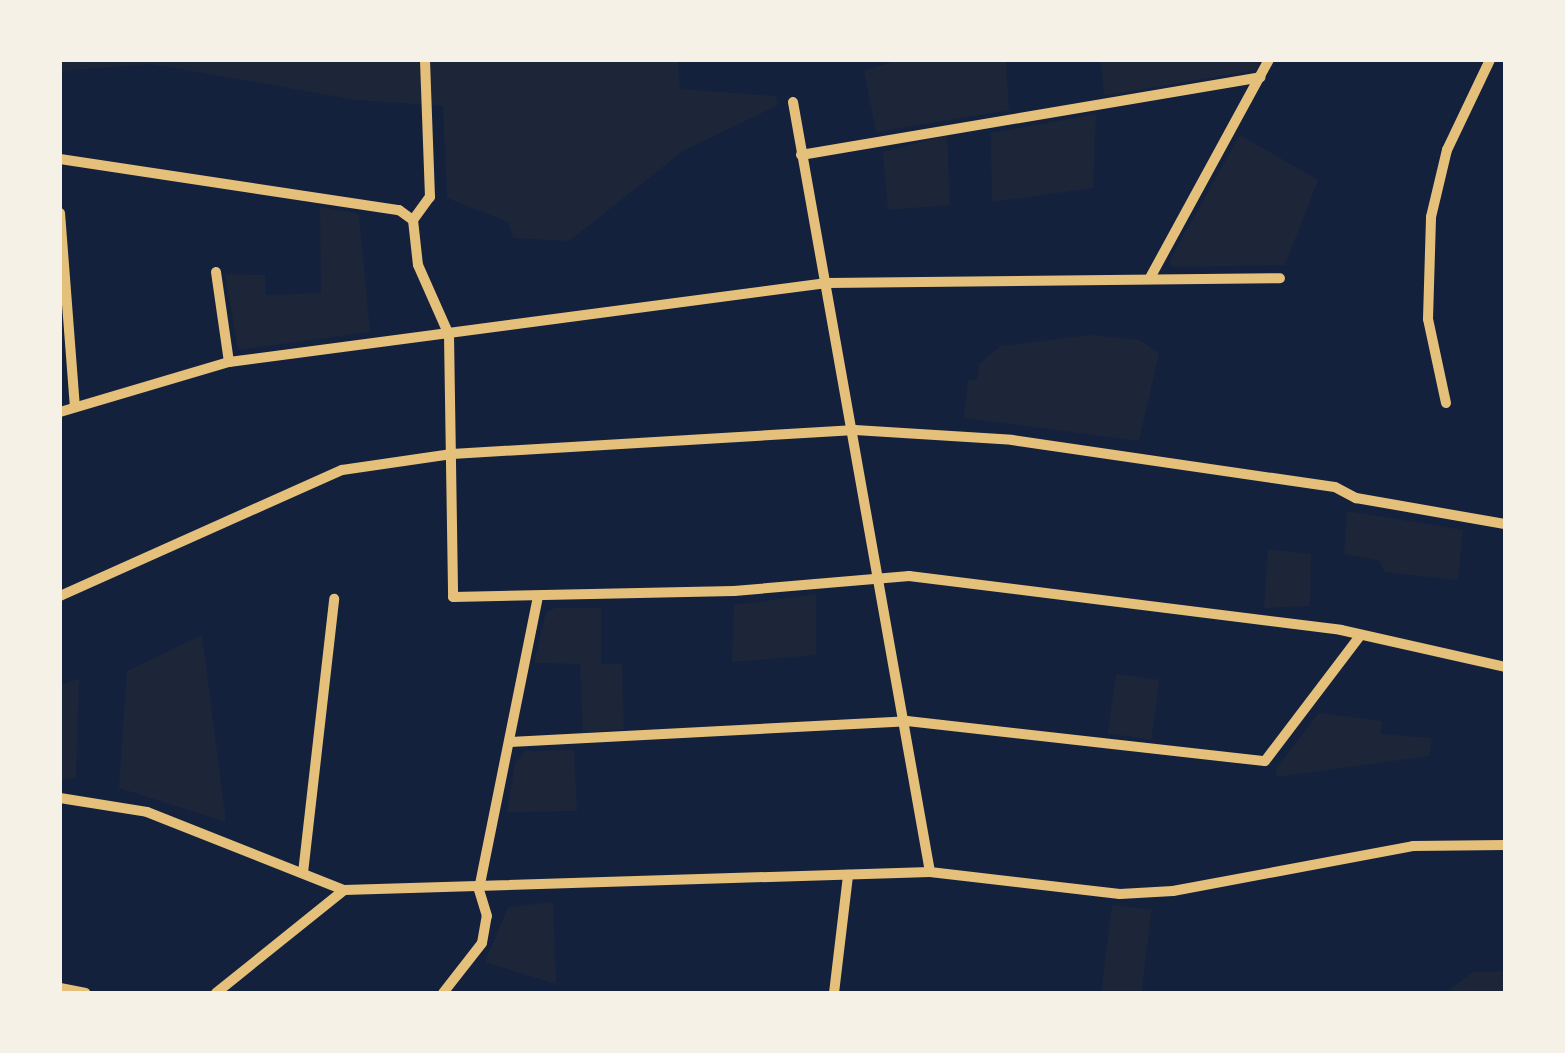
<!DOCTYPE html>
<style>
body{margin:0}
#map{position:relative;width:1565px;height:1053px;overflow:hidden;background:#14213d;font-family:Figtree,sans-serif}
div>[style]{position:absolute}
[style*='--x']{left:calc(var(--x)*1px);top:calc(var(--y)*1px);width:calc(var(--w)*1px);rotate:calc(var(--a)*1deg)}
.green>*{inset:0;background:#1d2539;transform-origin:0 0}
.minor>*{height:10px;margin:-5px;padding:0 5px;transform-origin:5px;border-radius:5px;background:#e5c07b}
span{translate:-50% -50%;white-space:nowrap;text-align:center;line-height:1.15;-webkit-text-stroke:10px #f6f1e7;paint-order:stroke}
.frame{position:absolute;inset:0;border:62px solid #f6f1e7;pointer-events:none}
</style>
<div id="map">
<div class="green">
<i style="clip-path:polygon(60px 60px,678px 60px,680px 89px,775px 96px,778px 105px,683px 151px,569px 241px,513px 238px,508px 222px,447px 198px,443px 106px,356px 100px,152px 64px,60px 71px)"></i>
<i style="clip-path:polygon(898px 60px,1006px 60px,1009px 110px,876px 132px,864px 71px)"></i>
<i style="clip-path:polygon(1101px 60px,1261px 60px,1256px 70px,1104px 96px)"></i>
<i style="clip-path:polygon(1096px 114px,1093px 188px,992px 202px,991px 133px)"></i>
<i style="clip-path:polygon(947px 135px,950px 205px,888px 210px,883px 152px)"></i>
<i style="clip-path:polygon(1240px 135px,1318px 180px,1285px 265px,1172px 267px,1169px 261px)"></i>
<i style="clip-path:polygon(320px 207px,359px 214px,370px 332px,238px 350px,225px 274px,265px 275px,266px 295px,321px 293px)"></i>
<i style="clip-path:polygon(1091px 335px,1140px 340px,1159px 353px,1139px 441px,964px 418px,968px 380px,977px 380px,979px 364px,1001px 346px)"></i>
<i style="clip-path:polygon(1347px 511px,1463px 530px,1458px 580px,1384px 572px,1380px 561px,1344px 554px)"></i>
<i style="clip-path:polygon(1268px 549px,1311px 554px,1310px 606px,1264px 608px)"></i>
<i style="clip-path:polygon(816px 594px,816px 655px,732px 662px,734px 605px)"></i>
<i style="clip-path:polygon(555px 608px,601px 608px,601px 664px,622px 664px,624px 729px,583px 733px,580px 664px,534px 663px,546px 612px)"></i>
<i style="clip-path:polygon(202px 635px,226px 822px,119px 788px,127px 671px)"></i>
<i style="left:1116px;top:674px;width:44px;height:60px;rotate:8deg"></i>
<i style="clip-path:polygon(79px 679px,76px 778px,60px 780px,60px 685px)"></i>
<i style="clip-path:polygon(1319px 713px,1382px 721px,1381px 734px,1432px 738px,1429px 756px,1277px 777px,1276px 768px)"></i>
<i style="clip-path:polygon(574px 750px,577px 811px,507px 812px,515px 763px,525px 751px)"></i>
<i style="clip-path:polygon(553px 902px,556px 984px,485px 962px,508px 907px)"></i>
<i style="left:1112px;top:905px;width:40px;height:89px;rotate:7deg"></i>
<i style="clip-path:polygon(1505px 971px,1505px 993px,1445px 993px,1473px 972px)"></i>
</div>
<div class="minor">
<i style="--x:793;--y:102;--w:782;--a:79.91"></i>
<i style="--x:801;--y:155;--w:466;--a:-9.6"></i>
<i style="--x:60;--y:159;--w:343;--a:8.6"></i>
<i style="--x:399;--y:210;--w:17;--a:36"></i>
<i style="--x:413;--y:220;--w:45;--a:83.7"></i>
<i style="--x:418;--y:265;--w:77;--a:66.1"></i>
<i style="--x:449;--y:335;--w:262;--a:89.1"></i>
<i style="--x:453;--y:597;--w:281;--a:-1.2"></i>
<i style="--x:734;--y:591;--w:176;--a:-4.9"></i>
<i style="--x:909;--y:576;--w:435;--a:7.1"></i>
<i style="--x:1341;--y:630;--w:168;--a:12.7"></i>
<i style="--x:60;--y:213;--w:194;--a:85.6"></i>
<i style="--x:413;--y:220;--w:29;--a:-54"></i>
<i style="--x:430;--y:197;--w:137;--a:-92.1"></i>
<i style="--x:216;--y:272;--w:91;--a:81.8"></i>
<i style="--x:1151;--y:276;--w:246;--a:-61.4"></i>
<i style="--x:1446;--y:403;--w:86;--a:-102.1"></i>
<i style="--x:1428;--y:319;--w:102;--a:-88.3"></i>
<i style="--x:1431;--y:217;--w:69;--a:-76.6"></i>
<i style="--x:1447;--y:150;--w:100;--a:-64.5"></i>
<i style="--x:60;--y:412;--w:176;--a:-16.5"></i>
<i style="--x:229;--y:362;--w:603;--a:-7.53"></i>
<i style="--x:827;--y:283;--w:453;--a:-0.6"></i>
<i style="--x:60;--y:596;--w:309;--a:-24.1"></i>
<i style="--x:342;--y:470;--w:111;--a:-8.3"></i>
<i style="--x:452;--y:454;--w:404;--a:-3.4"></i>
<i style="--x:855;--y:430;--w:157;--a:3.6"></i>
<i style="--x:1012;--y:440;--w:326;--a:8.3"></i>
<i style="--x:1335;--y:487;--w:24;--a:28"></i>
<i style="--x:1356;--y:498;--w:151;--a:9.9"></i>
<i style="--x:510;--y:742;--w:398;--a:-3"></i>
<i style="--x:907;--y:721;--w:360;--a:6.4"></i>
<i style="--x:1265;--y:761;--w:157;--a:-52.8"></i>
<i style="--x:60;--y:798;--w:88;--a:9.1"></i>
<i style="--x:147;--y:812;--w:212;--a:21.6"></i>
<i style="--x:344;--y:890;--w:586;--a:-1.76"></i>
<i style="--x:930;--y:872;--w:191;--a:6.6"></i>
<i style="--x:1120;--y:894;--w:53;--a:-3.2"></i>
<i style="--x:1173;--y:891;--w:244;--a:-10.6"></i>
<i style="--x:1413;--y:846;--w:92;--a:-0.6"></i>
<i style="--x:303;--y:873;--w:276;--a:-83.5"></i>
<i style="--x:60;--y:988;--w:26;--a:11"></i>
<i style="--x:216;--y:993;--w:164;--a:-38.8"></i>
<i style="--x:443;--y:993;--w:63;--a:-52"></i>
<i style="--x:482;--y:943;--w:27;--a:-80"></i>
<i style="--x:487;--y:916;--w:28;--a:-107"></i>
<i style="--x:479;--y:889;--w:299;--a:-78.6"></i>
<i style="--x:834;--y:993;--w:119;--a:-83.2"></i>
</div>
<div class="frame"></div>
</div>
